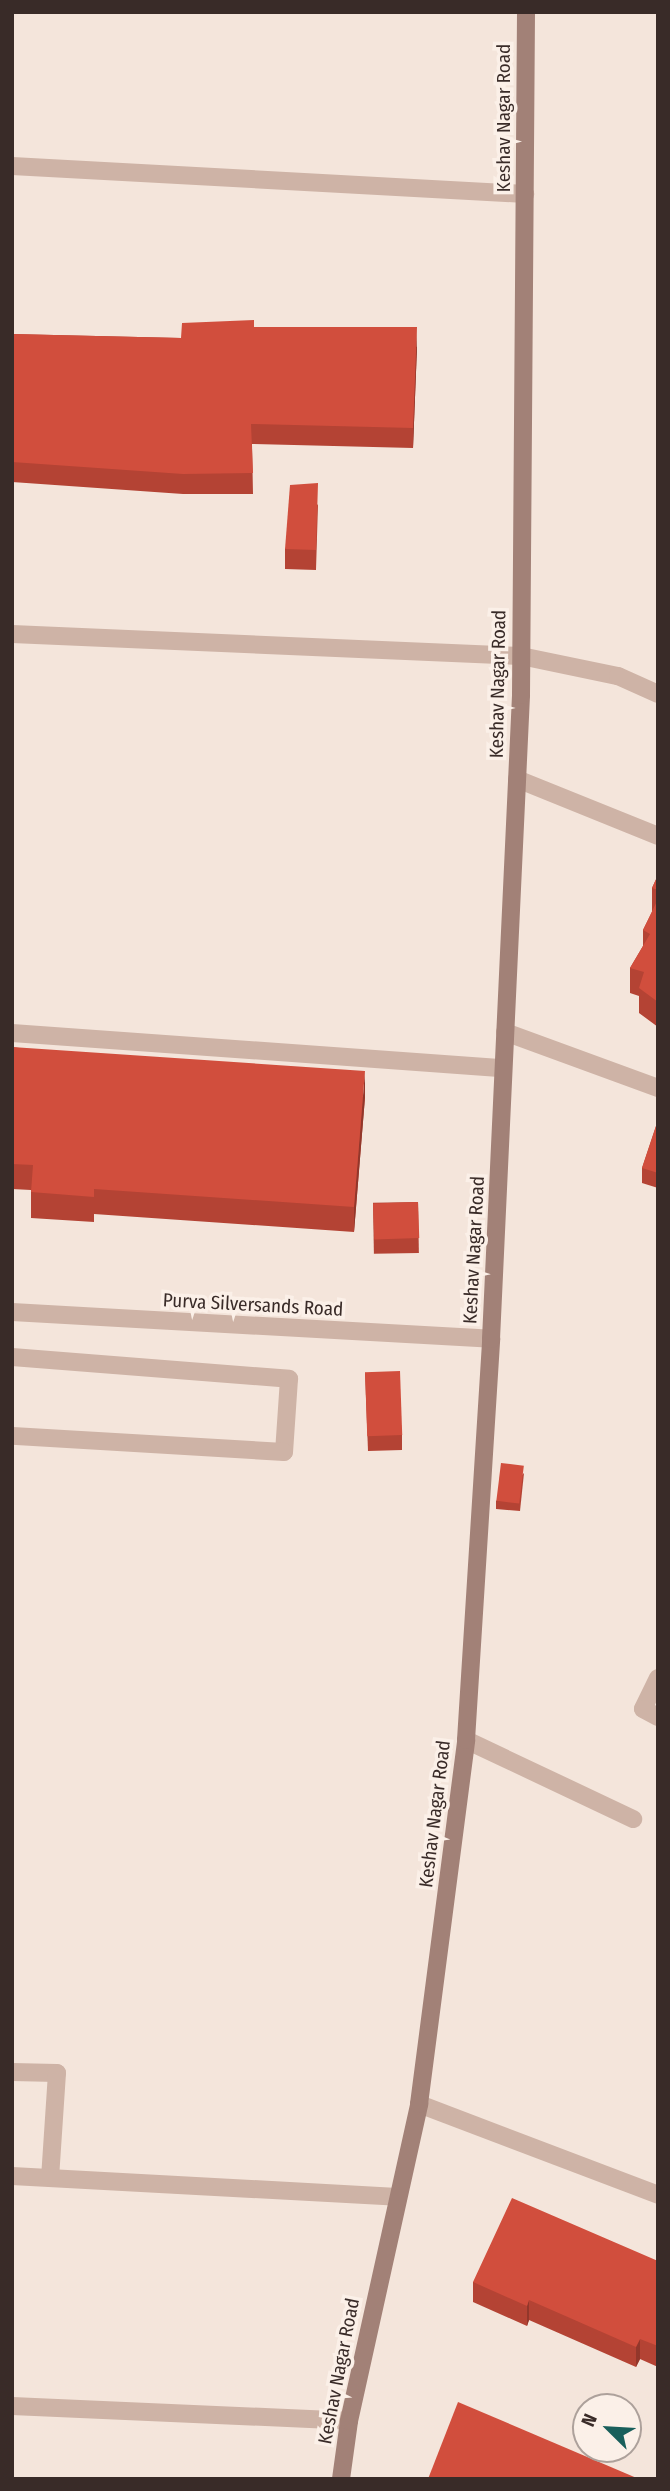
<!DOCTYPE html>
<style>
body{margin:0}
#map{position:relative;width:670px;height:2491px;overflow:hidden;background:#f4e5db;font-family:"Fira Sans Condensed",sans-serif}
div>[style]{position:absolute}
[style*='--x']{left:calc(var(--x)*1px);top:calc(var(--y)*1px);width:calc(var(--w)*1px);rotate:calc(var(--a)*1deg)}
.lane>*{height:18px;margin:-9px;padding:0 9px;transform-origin:9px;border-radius:9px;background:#ceb3a6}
.street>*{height:18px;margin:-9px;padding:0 9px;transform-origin:9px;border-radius:9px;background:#ceb3a6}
.secondary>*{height:18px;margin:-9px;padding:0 9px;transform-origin:9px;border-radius:9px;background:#a28177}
.wall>*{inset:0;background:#b44334;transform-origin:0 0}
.shaded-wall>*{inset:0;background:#92372b}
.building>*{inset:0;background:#d14e3d;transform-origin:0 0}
span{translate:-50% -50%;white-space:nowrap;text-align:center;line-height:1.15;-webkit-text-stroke:7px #fbf0e8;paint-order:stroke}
.street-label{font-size:19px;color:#392b28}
.frame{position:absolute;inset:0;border:14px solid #392b28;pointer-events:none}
.north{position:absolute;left:572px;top:2393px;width:70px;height:70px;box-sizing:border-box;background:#fbf0e8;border:2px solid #ada19b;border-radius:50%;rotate:294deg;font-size:19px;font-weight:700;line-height:28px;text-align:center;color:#392b28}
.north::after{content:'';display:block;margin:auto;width:24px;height:32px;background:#195f5b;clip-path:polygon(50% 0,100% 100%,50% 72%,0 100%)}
</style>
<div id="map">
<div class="lane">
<i style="--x:12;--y:166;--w:514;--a:3.12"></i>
<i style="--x:12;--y:634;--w:509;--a:2.47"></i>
<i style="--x:521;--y:656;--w:99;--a:11.7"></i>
<i style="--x:618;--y:676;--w:44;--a:24.2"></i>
<i style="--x:517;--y:779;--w:152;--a:22"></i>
<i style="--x:505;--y:1032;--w:163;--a:20.1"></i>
<i style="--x:658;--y:1678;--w:34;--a:116"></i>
<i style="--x:643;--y:1709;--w:17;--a:28"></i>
<i style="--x:466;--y:1740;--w:185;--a:25.3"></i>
<i style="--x:419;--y:2104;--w:256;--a:20.8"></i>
</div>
<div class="street">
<i style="--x:12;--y:1033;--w:492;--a:4.1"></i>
<i style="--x:12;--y:1312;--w:480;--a:3.2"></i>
<i style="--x:12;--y:1357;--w:278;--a:4.5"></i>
<i style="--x:289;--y:1379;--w:73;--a:93.9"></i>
<i style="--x:284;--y:1452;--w:272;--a:-176.6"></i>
<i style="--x:12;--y:2072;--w:45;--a:1.3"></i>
<i style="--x:57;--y:2073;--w:105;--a:93.8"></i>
<i style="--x:12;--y:2176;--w:386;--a:3.1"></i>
<i style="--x:12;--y:2406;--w:337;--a:2.5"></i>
</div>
<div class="secondary">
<i style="--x:341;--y:2479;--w:59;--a:-82.1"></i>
<i style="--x:349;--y:2421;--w:325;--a:-77.5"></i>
<i style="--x:419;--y:2104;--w:367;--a:-82.6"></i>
<i style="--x:466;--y:1740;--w:402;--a:-86.4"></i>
<i style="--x:491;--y:1339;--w:645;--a:-87.33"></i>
<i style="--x:521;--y:695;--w:683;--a:-89.58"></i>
</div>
<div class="wall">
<i style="clip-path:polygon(254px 327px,417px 347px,413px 448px,252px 444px,253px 494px,183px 494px,12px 482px,12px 334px,181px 338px)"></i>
<i style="clip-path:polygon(318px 504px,316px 570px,285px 569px,285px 549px)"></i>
<i style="clip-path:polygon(658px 875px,658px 1027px,639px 1013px,639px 996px,630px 993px,630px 968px,643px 946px,643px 930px,652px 912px,652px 888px)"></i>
<i style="clip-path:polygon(12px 1047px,365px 1097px,354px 1232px,94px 1214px,94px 1222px,31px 1218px,31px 1190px,12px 1189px)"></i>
<i style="clip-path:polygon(658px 1120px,658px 1188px,642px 1183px,642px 1168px)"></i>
<i style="left:418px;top:1202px;width:51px;height:45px;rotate:89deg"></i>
<i style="clip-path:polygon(365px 1372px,402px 1435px,402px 1450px,368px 1451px)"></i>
<i style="clip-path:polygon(524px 1473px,520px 1511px,496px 1509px,496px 1501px)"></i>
<i style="clip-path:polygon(658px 2261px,658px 2367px,640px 2359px,636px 2367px,529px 2320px,527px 2326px,473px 2302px,473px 2282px)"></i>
</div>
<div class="shaded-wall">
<i style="clip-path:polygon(417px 327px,417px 347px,413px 448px,413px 428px)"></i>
<i style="clip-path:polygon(365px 1071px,365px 1097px,354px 1232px,354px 1207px)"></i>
<i style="clip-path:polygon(14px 2090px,14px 2110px,12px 2139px,12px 2118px)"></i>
<i style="clip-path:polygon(529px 2300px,529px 2320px,527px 2326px,527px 2306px)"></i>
<i style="clip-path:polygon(640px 2339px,640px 2359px,636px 2367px,636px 2347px)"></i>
</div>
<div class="building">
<i style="clip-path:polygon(254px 320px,254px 327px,417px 327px,413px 428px,251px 424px,253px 473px,183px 474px,12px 462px,12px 334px,181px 338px,182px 323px)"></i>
<i style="clip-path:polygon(318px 483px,316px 550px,285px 549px,290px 485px)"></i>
<i style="clip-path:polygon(658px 875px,658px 890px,652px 888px)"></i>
<i style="clip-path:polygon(658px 899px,658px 1002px,639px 988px,644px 972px,630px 968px,650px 934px,643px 930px)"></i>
<i style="clip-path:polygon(12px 1047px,365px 1071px,354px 1207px,94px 1189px,94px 1197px,31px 1192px,33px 1165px,12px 1164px)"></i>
<i style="clip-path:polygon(658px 1120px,658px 1173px,642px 1168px)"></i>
<i style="left:418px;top:1202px;width:36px;height:45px;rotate:88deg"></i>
<i style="left:400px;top:1371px;width:64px;height:35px;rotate:88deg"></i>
<i style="left:501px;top:1463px;width:23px;height:38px;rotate:7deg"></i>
<i style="clip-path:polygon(12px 2090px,14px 2090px,12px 2118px)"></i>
<i style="clip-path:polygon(512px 2198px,658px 2261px,658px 2346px,640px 2339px,636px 2347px,529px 2300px,527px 2306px,473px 2282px)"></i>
<i style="clip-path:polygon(458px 2402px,639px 2479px,428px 2479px)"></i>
</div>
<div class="street-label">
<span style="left:504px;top:118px;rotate:-90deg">Keshav Nagar Road</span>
<span style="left:498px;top:684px;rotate:-89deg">Keshav Nagar Road</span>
<span style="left:474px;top:1250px;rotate:-87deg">Keshav Nagar Road</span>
<span style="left:253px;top:1305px;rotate:3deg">Purva Silversands Road</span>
<span style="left:435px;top:1814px;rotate:-83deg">Keshav Nagar Road</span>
<span style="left:339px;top:2371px;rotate:-79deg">Keshav Nagar Road</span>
</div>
<div class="frame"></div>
<div class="north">N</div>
</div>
